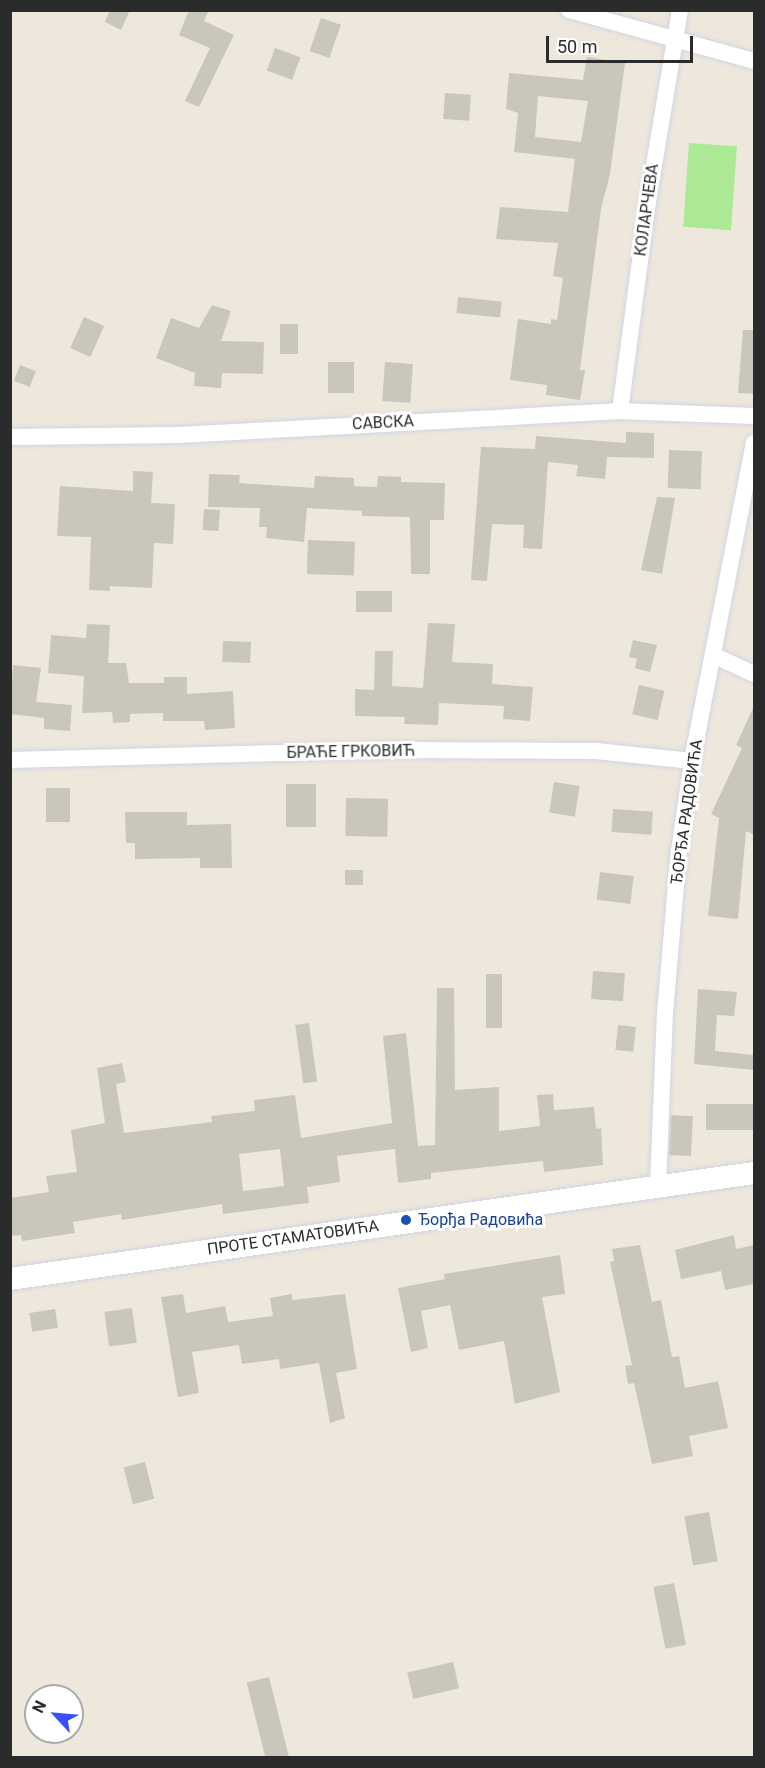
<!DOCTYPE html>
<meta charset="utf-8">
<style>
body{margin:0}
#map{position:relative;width:765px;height:1768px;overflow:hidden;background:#eee8dc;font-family:Roboto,sans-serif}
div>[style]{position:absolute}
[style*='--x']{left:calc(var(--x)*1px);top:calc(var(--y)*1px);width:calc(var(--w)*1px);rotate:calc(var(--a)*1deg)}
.green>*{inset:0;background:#abe995;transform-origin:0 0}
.building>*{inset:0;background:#c9c6bb;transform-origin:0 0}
.roads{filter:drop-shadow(0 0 2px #d1d4e5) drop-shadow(0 0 2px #d1d4e5)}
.street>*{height:16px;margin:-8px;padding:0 8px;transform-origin:8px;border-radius:8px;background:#fff}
.secondary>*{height:22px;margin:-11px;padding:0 11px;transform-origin:11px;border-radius:11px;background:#fff}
.dots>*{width:16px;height:16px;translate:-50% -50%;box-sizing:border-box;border:3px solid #fff;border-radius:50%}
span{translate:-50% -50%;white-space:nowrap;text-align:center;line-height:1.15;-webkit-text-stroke:6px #fff;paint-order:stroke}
.street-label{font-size:16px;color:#2b2b2b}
.transit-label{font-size:16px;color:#164399}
.left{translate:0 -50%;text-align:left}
.frame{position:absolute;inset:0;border:12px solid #2b2b2b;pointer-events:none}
.north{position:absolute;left:24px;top:1684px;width:60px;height:60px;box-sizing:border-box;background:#fff;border:2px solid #aaa;border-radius:50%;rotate:296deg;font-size:16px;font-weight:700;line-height:24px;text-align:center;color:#2b2b2b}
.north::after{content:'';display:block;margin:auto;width:21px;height:27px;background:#384eff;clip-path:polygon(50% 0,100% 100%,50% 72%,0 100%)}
.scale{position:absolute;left:546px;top:36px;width:147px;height:27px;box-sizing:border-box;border:3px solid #2b2b2b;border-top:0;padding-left:8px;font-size:18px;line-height:21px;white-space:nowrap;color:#2b2b2b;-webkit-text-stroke:4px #fff;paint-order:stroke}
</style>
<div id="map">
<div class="green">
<i style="left:689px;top:143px;width:48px;height:84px;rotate:4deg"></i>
</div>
<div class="building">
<i style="clip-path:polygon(110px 10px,130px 10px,121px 30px,105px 22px)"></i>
<i style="clip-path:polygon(189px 10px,209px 10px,204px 21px,234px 35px,199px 107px,185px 101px,210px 48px,179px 35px)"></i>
<i style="left:321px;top:18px;width:21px;height:35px;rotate:19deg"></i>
<i style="left:275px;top:48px;width:27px;height:24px;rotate:20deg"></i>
<i style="clip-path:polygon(evenodd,587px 57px,625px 63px,610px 174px,601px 209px,580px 370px,585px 370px,580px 400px,546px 395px,547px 385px,510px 380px,518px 319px,551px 324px,551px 319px,557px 320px,563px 278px,553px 276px,558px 243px,496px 239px,500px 207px,568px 212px,575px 159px,514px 152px,518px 113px,506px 109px,509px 73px,583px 80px,587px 57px,538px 96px,588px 101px,581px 142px,535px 137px,538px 96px)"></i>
<i style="left:445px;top:93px;width:26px;height:26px;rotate:4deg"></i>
<i style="left:458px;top:297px;width:44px;height:16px;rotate:6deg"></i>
<i style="clip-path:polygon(212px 305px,231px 311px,221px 341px,264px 342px,263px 374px,222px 373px,221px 388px,194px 386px,195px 373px,156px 358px,171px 318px,199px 328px)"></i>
<i style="left:84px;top:317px;width:22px;height:34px;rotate:24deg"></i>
<i style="left:298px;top:324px;width:30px;height:18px;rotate:90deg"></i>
<i style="clip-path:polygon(743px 330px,754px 330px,754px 394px,738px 393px)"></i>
<i style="left:328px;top:362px;width:26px;height:31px"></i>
<i style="left:385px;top:362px;width:28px;height:39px;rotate:4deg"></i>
<i style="left:20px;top:365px;width:17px;height:17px;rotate:21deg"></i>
<i style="clip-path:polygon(626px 432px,654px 433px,654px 458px,607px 457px,605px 479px,576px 476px,578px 465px,548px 462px,542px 549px,523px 548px,524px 525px,492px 524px,487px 581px,471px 580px,481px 447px,535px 449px,536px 436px,626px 443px)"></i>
<i style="left:669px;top:450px;width:33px;height:38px;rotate:2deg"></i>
<i style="clip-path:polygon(133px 471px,153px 472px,151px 503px,175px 504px,173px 544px,154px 543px,152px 588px,110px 586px,110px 591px,89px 590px,91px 537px,57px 536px,60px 486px,133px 491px)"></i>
<i style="clip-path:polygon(209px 474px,240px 475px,239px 483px,314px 488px,315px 476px,354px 478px,354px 486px,377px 487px,378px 476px,401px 477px,401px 482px,445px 483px,444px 520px,430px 520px,430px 574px,411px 574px,410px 517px,362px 516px,362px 511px,307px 508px,304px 542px,266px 538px,267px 527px,259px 527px,260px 508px,208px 507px)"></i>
<i style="clip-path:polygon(657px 497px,675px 498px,662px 574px,641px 570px)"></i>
<i style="left:204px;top:509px;width:16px;height:21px;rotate:4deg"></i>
<i style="left:308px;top:540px;width:47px;height:34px;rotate:2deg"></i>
<i style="left:356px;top:591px;width:36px;height:21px"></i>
<i style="clip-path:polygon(428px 623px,455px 624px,452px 662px,493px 664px,492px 684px,533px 687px,530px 721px,503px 719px,504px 706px,439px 703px,438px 725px,404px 724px,405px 717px,355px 716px,355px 689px,374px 690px,375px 651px,393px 651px,392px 686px,423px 688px)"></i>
<i style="clip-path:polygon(87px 624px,110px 625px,108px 663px,126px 663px,129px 683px,164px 683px,164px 677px,187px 677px,187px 694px,233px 691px,235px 728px,205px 730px,204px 721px,163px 721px,163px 713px,130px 714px,130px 722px,113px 723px,112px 712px,82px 713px,84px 676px,48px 673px,51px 635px,86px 638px)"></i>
<i style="clip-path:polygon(633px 640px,657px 645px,650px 672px,635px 668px,637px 659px,629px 657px)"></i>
<i style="left:223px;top:641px;width:28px;height:21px;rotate:2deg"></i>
<i style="clip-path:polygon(13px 665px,41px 668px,36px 702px,72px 705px,70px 731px,44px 729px,44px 718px,10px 714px)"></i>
<i style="left:639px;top:685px;width:26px;height:30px;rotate:13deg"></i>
<i style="clip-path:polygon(754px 706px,754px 835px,746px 831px,738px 919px,708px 916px,719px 818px,711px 814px,742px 748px,736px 745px)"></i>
<i style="left:554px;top:782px;width:26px;height:31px;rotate:9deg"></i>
<i style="left:286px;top:784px;width:30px;height:43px"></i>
<i style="left:46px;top:788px;width:24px;height:34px"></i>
<i style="left:346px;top:798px;width:42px;height:38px;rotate:1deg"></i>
<i style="left:613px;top:809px;width:40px;height:23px;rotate:4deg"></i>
<i style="clip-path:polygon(125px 812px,187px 812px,187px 825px,231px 824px,232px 868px,200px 868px,200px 858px,135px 859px,135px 843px,126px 843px)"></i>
<i style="left:345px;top:870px;width:18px;height:15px"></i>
<i style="left:600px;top:872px;width:34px;height:28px;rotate:7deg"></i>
<i style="left:593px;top:971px;width:32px;height:28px;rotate:4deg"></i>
<i style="left:486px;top:974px;width:16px;height:54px"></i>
<i style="clip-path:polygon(evenodd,437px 988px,454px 988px,455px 1090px,499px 1087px,499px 1131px,540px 1126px,537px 1095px,553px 1094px,554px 1110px,594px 1107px,596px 1129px,601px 1128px,603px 1165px,544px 1172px,543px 1161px,431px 1173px,431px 1179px,398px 1183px,395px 1149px,337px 1156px,340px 1182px,307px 1187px,309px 1203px,223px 1214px,222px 1204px,122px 1220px,121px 1214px,73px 1222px,75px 1233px,22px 1241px,21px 1235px,10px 1236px,10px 1198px,49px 1192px,46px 1176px,77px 1172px,71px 1130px,105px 1123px,97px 1068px,122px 1063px,126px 1082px,116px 1084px,124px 1133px,212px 1122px,211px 1116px,255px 1111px,254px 1100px,295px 1095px,301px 1138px,392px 1123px,383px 1036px,406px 1033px,418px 1146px,435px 1145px,437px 988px,280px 1149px,284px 1186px,243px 1191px,239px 1154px,280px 1149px)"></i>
<i style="clip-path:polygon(698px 989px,737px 992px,734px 1016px,717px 1015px,715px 1051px,754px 1055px,754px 1070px,694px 1064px)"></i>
<i style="left:309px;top:1023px;width:59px;height:14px;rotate:82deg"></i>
<i style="left:618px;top:1025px;width:18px;height:25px;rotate:6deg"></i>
<i style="left:706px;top:1104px;width:48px;height:26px"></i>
<i style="left:671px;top:1115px;width:22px;height:40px;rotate:3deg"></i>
<i style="clip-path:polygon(734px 1235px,736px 1249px,754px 1245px,754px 1284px,725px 1290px,721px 1271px,681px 1279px,675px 1250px)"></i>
<i style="clip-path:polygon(640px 1245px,652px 1302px,661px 1300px,672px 1357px,679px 1356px,685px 1388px,718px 1381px,728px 1428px,689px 1436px,693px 1456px,652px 1464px,634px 1383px,628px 1384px,625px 1366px,632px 1365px,610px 1262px,614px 1261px,612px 1249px)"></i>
<i style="clip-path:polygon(560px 1255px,565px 1294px,542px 1297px,560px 1392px,515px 1404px,504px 1341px,459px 1350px,450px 1305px,421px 1311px,428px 1348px,411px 1352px,398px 1288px,445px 1279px,444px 1274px)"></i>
<i style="clip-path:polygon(183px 1294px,186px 1313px,225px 1306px,228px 1322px,273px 1316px,270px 1298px,292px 1294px,292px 1300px,345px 1294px,357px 1369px,336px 1373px,345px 1418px,330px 1423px,319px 1363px,280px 1369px,279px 1359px,242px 1364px,239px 1345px,192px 1352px,199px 1393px,178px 1397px,161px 1297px)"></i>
<i style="left:132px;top:1308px;width:35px;height:28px;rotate:82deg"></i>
<i style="left:55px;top:1309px;width:19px;height:26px;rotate:81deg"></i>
<i style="left:145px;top:1462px;width:38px;height:22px;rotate:76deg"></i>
<i style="left:709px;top:1512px;width:50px;height:25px;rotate:80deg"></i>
<i style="left:674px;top:1583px;width:63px;height:21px;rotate:79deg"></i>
<i style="left:453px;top:1662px;width:27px;height:47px;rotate:77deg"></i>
<i style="left:269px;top:1677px;width:83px;height:23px;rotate:76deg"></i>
</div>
<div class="roads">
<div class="street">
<i style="--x:569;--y:10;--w:192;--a:15.4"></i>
<i style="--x:620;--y:411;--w:212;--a:-82.4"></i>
<i style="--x:648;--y:201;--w:194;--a:-80.5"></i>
<i style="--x:10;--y:437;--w:169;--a:-0.7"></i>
<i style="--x:179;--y:435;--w:442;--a:-3.1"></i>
<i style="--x:620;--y:411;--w:134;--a:2.1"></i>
<i style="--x:713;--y:655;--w:45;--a:24.9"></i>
<i style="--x:10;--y:760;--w:385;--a:-1.5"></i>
<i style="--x:395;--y:750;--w:201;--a:0.3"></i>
<i style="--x:596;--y:751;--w:97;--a:5.9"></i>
<i style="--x:658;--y:1186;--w:173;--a:-87.7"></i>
<i style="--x:665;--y:1013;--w:163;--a:-85.1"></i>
<i style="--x:679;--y:851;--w:91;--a:-81.8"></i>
<i style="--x:692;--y:761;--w:324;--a:-79"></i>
</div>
<div class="secondary">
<i style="--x:10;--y:1279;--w:752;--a:-8.11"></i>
</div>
</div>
<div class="dots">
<i style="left:406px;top:1220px;background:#1a4fb4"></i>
</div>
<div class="street-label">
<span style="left:647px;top:210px;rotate:-82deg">КОЛАРЧЕВА</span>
<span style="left:383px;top:423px;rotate:-3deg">САВСКА</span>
<span style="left:351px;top:752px;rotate:-1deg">БРАЋЕ ГРКОВИЋ</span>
<span style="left:687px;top:812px;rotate:-82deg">ЂОРЂА РАДОВИЋА</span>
<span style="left:293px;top:1238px;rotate:-8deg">ПРОТЕ СТАМАТОВИЋА</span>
</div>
<div class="transit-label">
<span class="left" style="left:418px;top:1220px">Ђорђа Радовића</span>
</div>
<div class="frame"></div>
<div class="north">N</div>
<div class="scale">50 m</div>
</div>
